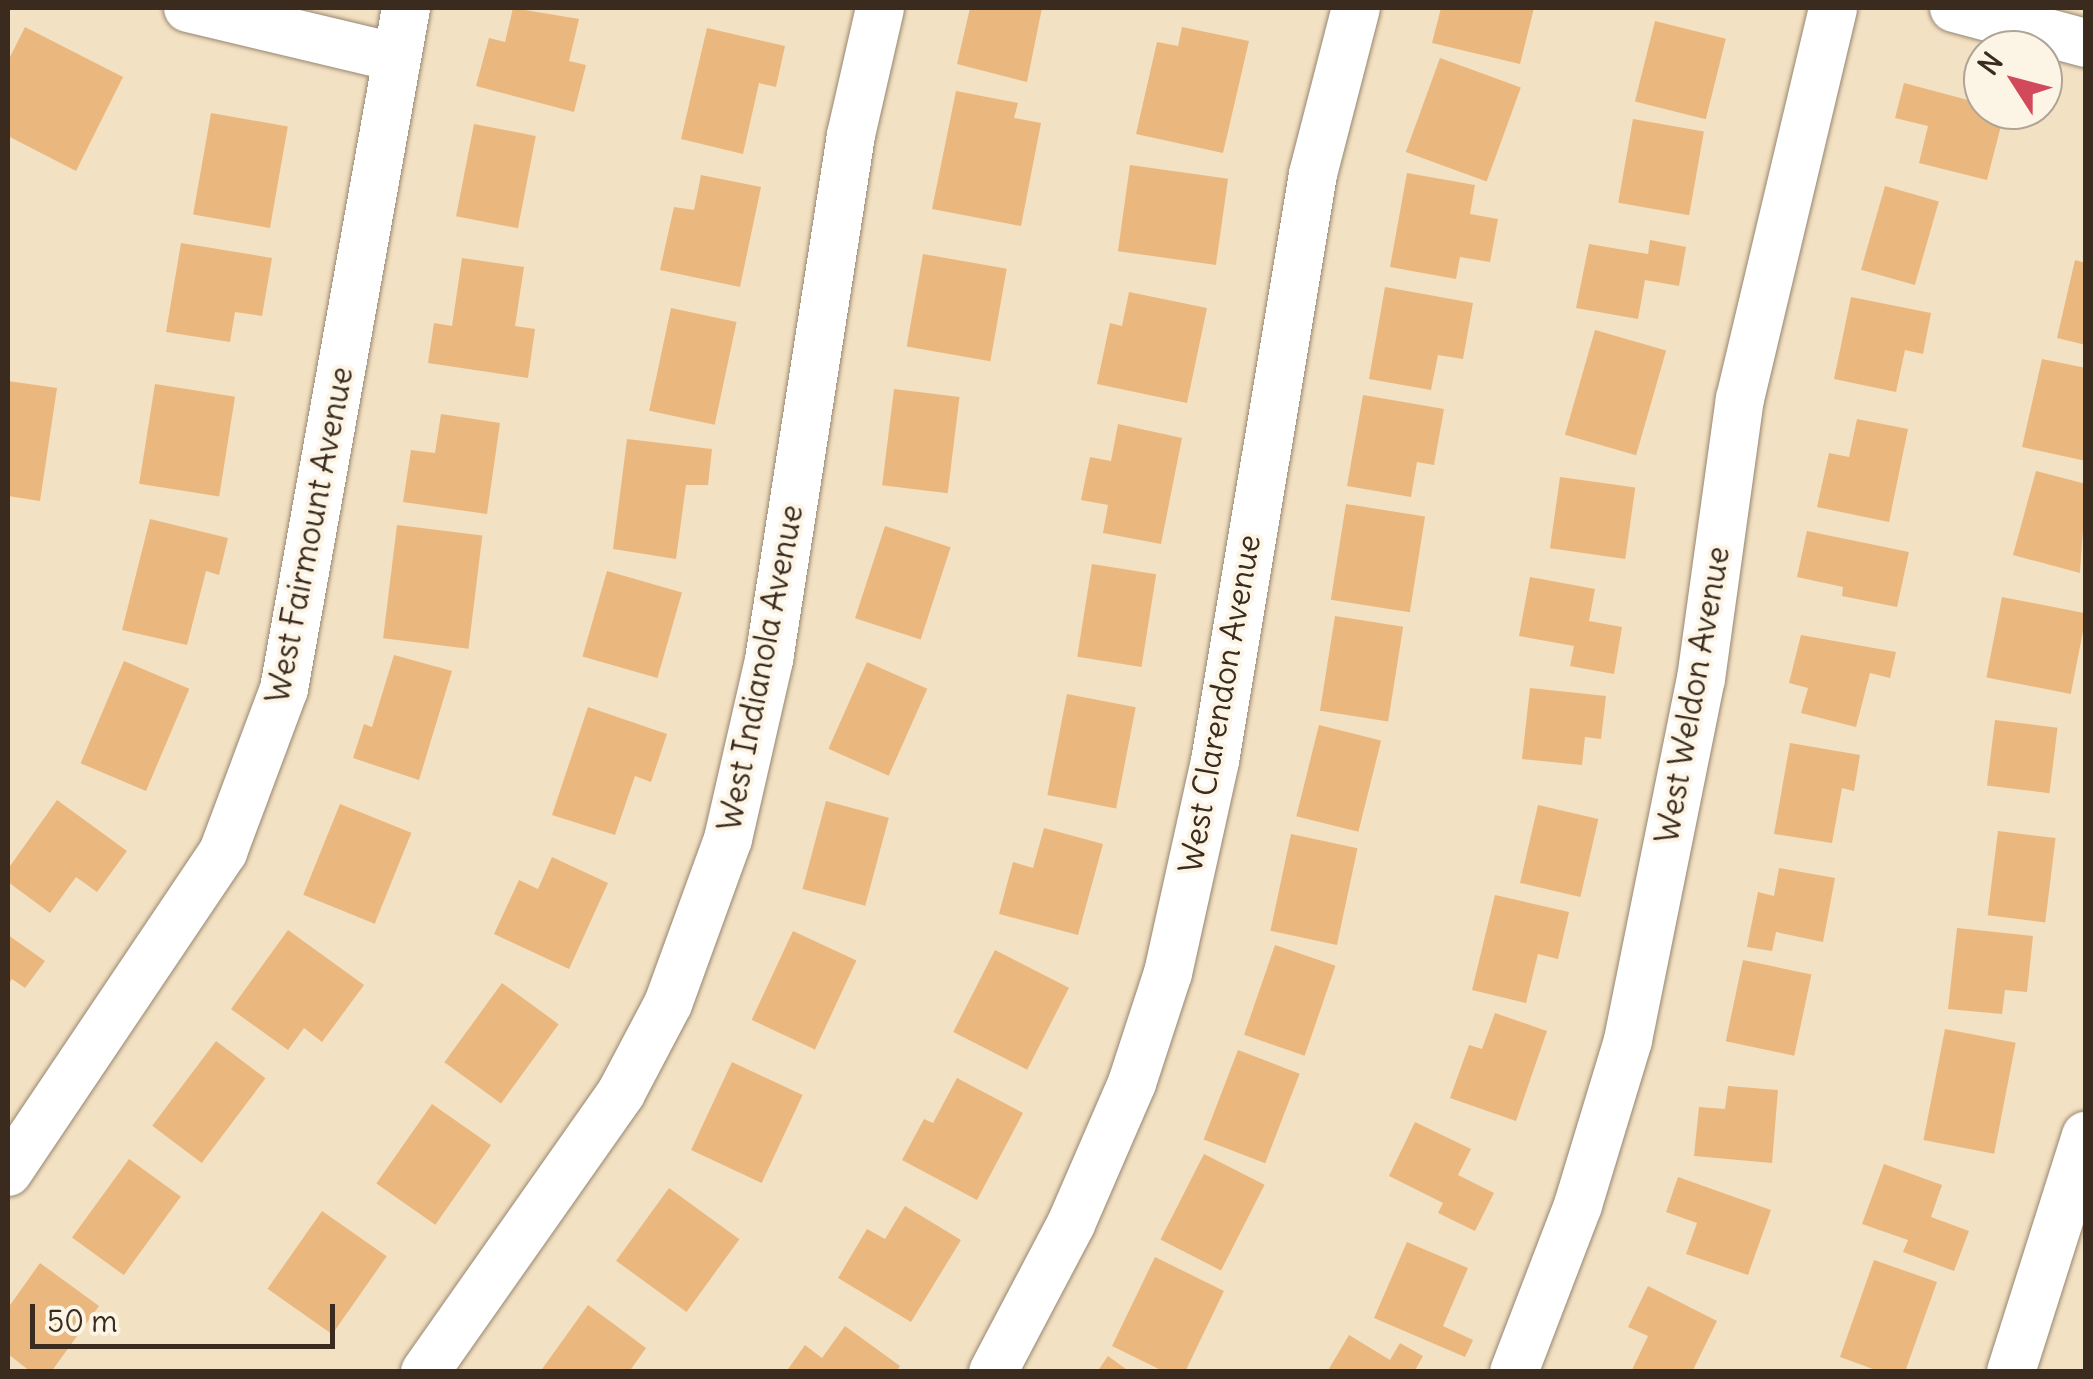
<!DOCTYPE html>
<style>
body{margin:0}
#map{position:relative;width:2093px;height:1379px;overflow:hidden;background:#f3e1c3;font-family:Delius,sans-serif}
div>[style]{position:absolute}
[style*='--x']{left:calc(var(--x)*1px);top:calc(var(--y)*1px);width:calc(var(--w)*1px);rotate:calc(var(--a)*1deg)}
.building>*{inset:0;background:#eab87f;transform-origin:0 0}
.roads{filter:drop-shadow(0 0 2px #978670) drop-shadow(0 0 2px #978670)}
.minor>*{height:48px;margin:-24px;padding:0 24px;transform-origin:24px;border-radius:24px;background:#fff}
span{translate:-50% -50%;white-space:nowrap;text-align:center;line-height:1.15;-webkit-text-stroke:8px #fcf5e5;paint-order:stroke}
.street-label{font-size:32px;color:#3b2a1e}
.frame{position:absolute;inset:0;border:10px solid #3b2a1e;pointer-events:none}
.north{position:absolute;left:1963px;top:30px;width:100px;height:100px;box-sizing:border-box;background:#fcf5e5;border:2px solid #afa495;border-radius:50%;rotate:306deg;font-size:28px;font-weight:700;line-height:40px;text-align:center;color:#3b2a1e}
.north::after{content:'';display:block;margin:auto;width:35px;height:45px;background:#d1495b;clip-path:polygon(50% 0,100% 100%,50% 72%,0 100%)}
.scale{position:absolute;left:30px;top:1304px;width:305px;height:45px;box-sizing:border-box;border:5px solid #3b2a1e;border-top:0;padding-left:12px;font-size:30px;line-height:35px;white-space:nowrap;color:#3b2a1e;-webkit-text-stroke:8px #fcf5e5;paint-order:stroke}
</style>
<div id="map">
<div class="building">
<i style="clip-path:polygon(513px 8px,579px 19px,569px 61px,586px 65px,574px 112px,476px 86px,489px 38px,505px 42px)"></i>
<i style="clip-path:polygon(970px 8px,1042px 8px,1027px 82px,957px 64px)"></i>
<i style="clip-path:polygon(1441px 8px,1534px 8px,1520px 64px,1432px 43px)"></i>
<i style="left:1655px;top:21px;width:73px;height:83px;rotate:14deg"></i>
<i style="clip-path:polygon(25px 27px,123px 77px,76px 171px,8px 136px,8px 61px)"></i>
<i style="clip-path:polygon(1182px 27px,1249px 41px,1223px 153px,1136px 134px,1157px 42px,1178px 46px)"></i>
<i style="clip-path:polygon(707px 28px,785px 46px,776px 87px,759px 83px,743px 154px,681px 139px)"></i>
<i style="left:1440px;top:58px;width:86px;height:100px;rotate:20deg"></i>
<i style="clip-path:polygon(1904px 83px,1983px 104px,1983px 110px,2005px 110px,1987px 180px,1919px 163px,1928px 126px,1895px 118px)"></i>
<i style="clip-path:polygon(956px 91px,1018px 103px,1014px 118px,1041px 123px,1021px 226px,932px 209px)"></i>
<i style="left:211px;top:113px;width:78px;height:103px;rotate:10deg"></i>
<i style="left:1633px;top:119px;width:72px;height:85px;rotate:10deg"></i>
<i style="left:474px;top:124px;width:63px;height:94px;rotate:11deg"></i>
<i style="left:1130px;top:165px;width:99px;height:87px;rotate:8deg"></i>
<i style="clip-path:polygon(1407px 173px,1475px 185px,1470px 214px,1498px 219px,1490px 262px,1460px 257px,1456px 279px,1390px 267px)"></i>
<i style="clip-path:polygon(701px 175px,761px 187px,740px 287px,660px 270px,674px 207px,694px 210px)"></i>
<i style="left:1885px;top:186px;width:56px;height:87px;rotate:16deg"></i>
<i style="clip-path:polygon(1650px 240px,1686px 247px,1679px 286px,1645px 280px,1638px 319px,1576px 308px,1589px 244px,1648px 254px)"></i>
<i style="clip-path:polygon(181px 243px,272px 258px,262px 316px,235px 312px,230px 342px,166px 332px)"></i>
<i style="left:923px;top:254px;width:85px;height:94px;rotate:10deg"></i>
<i style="clip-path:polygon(462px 258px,524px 267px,515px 326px,535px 329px,528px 378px,428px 363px,434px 323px,452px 326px)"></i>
<i style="clip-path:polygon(2075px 260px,2086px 263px,2086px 345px,2057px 338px)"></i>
<i style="clip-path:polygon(1385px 287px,1473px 303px,1463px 359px,1438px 355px,1431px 390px,1369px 379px)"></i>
<i style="clip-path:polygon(1129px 292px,1207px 308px,1187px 403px,1097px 384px,1110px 323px,1122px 326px)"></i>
<i style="clip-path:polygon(1851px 297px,1931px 313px,1923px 354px,1905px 350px,1896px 392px,1834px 379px)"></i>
<i style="left:671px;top:308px;width:67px;height:105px;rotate:12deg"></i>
<i style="left:1595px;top:330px;width:74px;height:109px;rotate:16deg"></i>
<i style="clip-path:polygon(2042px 359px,2086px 368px,2086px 461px,2022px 447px)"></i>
<i style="clip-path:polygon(8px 381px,57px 388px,40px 501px,8px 496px)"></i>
<i style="left:155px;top:384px;width:81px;height:101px;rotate:9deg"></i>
<i style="left:894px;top:389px;width:66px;height:97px;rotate:7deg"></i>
<i style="clip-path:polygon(1363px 395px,1444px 409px,1434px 465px,1417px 462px,1411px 497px,1347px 486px)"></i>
<i style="clip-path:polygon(441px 414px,500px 423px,487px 514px,403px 502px,411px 450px,435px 453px)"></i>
<i style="clip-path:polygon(1857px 419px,1908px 429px,1889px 522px,1817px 507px,1829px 453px,1849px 457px)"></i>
<i style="clip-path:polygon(1118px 424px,1182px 438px,1161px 544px,1103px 533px,1108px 505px,1081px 500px,1090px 457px,1111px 461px)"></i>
<i style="clip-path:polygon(627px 439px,712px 449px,708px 485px,686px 485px,676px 559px,613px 549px)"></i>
<i style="clip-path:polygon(2036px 471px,2086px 484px,2080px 573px,2013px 555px)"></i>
<i style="left:1560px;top:477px;width:76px;height:72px;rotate:8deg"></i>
<i style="left:1346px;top:504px;width:80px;height:97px;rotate:9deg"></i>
<i style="clip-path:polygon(150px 519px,228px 538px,219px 575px,206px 571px,187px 645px,122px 630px)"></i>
<i style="left:397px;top:525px;width:86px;height:114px;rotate:7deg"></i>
<i style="left:885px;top:526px;width:69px;height:97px;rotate:18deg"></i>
<i style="clip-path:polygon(1807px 531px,1909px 552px,1897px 607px,1842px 596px,1843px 587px,1797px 577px)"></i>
<i style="left:1092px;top:564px;width:65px;height:94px;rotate:9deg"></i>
<i style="left:607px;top:571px;width:78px;height:89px;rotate:16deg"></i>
<i style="clip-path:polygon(1530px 577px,1595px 589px,1589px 621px,1622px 627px,1614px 674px,1570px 666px,1574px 646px,1519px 636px)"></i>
<i style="left:2002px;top:597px;width:86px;height:82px;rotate:11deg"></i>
<i style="left:1335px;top:616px;width:69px;height:96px;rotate:9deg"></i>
<i style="clip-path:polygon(1801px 635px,1896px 652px,1890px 678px,1870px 673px,1856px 727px,1801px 713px,1808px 688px,1789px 683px)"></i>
<i style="clip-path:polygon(394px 655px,452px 671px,419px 780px,353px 758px,364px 724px,372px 727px)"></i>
<i style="left:124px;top:661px;width:71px;height:111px;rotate:23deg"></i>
<i style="left:867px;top:662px;width:66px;height:95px;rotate:24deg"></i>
<i style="clip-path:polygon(1530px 688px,1606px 696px,1601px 739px,1585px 737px,1582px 765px,1522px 759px)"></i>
<i style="left:1067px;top:694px;width:70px;height:103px;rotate:11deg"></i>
<i style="clip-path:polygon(588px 707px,667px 734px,651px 782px,635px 776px,615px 835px,552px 815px)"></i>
<i style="left:1995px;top:720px;width:63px;height:66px;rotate:7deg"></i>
<i style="left:1319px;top:725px;width:64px;height:94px;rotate:14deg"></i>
<i style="clip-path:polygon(1790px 743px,1860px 755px,1854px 791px,1842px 788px,1832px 843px,1774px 834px)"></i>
<i style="clip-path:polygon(57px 800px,127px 851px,97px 892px,76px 877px,50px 913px,8px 882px,8px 869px)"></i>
<i style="left:826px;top:801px;width:65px;height:91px;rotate:15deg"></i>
<i style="left:340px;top:804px;width:77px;height:98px;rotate:22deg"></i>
<i style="left:1538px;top:805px;width:62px;height:80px;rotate:13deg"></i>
<i style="clip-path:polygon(1044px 828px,1103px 844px,1078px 935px,999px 914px,1013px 862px,1033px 868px)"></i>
<i style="left:1998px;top:831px;width:58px;height:85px;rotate:7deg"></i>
<i style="left:1291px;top:834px;width:68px;height:99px;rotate:12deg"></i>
<i style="clip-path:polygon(552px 857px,608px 883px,569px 969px,494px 934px,519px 880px,538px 889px)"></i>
<i style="clip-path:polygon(1779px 868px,1835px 878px,1823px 942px,1776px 932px,1772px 951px,1747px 947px,1758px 892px,1774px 896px)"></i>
<i style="clip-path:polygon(1495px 895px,1569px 912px,1558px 959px,1538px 954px,1526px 1003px,1472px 990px)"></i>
<i style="clip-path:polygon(1957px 928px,2033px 936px,2027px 992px,2005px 990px,2002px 1014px,1948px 1009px)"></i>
<i style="clip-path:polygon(288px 930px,364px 985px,322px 1042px,304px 1028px,288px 1050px,231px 1009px)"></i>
<i style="left:793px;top:931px;width:70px;height:98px;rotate:25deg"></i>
<i style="clip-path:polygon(8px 935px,45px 961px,25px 988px,12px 979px,8px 985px)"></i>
<i style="left:1275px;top:945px;width:64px;height:95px;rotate:19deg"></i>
<i style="left:995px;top:950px;width:83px;height:92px;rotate:27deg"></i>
<i style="left:1743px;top:960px;width:70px;height:83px;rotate:12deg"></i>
<i style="left:502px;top:983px;width:70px;height:98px;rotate:36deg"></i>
<i style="clip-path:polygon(1495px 1013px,1547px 1031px,1516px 1121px,1450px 1098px,1469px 1045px,1482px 1049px)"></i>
<i style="left:1945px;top:1029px;width:72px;height:113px;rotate:11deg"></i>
<i style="left:216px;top:1041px;width:62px;height:106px;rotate:37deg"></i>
<i style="left:1238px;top:1050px;width:66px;height:96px;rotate:21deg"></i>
<i style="left:732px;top:1062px;width:78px;height:97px;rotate:25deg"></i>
<i style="clip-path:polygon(957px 1078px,1023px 1113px,977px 1200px,902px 1160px,924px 1119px,933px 1123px)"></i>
<i style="clip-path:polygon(1728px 1086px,1778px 1090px,1772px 1163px,1694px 1156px,1699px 1107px,1725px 1109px)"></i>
<i style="left:432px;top:1104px;width:72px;height:97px;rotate:35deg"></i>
<i style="clip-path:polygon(1415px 1122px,1471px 1149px,1458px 1175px,1494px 1193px,1475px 1231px,1438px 1213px,1443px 1203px,1389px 1176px)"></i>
<i style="left:1204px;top:1154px;width:68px;height:96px;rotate:27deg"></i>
<i style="left:129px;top:1159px;width:64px;height:97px;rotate:36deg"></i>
<i style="clip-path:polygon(1884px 1164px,1942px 1185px,1931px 1217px,1969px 1231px,1954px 1271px,1903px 1252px,1908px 1240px,1862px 1224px)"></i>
<i style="clip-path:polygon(1678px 1177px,1771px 1210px,1748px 1275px,1686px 1254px,1697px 1223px,1666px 1212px)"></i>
<i style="left:669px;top:1188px;width:87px;height:90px;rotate:36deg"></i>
<i style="clip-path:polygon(905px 1206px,961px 1240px,911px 1322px,838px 1278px,867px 1229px,885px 1239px)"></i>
<i style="left:322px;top:1211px;width:79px;height:95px;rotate:35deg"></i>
<i style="clip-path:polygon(1407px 1242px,1468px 1268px,1443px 1326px,1473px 1340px,1465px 1357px,1374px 1318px)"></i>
<i style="clip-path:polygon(1155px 1257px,1224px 1291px,1185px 1372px,1165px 1372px,1112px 1346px)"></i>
<i style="clip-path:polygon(1874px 1260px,1937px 1282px,1905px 1372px,1881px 1372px,1840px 1357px)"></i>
<i style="clip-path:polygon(40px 1263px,99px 1306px,51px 1372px,31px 1372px,8px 1354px,8px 1308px)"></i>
<i style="clip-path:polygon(1648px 1286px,1717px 1321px,1692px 1372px,1631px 1372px,1648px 1336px,1628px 1327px)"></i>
<i style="clip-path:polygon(588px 1305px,646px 1348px,629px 1372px,540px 1372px)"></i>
<i style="clip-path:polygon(845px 1326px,900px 1366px,896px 1372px,786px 1372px,805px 1345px,822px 1358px)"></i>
<i style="clip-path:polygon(1349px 1335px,1390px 1360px,1400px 1343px,1423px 1356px,1414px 1372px,1327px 1372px)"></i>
<i style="clip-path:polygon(1108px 1356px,1130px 1372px,1097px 1372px)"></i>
</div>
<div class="roads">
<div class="minor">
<i style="--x:188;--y:8;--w:212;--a:13.4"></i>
<i style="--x:1954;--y:8;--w:137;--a:14.9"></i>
<i style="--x:8;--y:1172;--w:386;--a:-56.1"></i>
<i style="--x:223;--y:852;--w:174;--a:-69.5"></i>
<i style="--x:284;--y:689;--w:692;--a:-79.84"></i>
<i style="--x:425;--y:1372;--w:341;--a:-54.9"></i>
<i style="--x:621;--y:1093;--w:101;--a:-62.2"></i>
<i style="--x:668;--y:1004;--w:176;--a:-70"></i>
<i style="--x:728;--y:839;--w:184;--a:-77.1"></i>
<i style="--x:769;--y:660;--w:531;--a:-81.12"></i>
<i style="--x:851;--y:135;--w:130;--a:-77.1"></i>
<i style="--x:993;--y:1372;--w:167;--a:-62.2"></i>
<i style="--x:1071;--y:1224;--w:154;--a:-66.6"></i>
<i style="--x:1132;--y:1083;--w:116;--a:-71.9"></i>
<i style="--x:1168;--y:973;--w:217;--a:-77.5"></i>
<i style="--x:1215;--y:761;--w:595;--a:-80.52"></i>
<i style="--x:1313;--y:174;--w:171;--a:-75.5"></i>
<i style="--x:1514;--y:1372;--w:179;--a:-69"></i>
<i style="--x:1578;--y:1205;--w:172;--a:-73.1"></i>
<i style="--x:1628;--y:1040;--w:368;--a:-78.6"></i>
<i style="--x:1701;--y:679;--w:283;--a:-82.1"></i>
<i style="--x:1740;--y:399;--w:402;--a:-76.6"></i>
<i style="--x:2011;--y:1372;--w:248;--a:-72.4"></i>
</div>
</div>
<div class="street-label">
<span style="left:310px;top:535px;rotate:-79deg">West Fairmount Avenue</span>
<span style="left:761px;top:668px;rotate:-79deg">West Indianola Avenue</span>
<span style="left:1693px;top:695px;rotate:-80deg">West Weldon Avenue</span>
<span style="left:1220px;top:704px;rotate:-80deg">West Clarendon Avenue</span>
</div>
<div class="frame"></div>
<div class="north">N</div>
<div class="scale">50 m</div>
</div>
